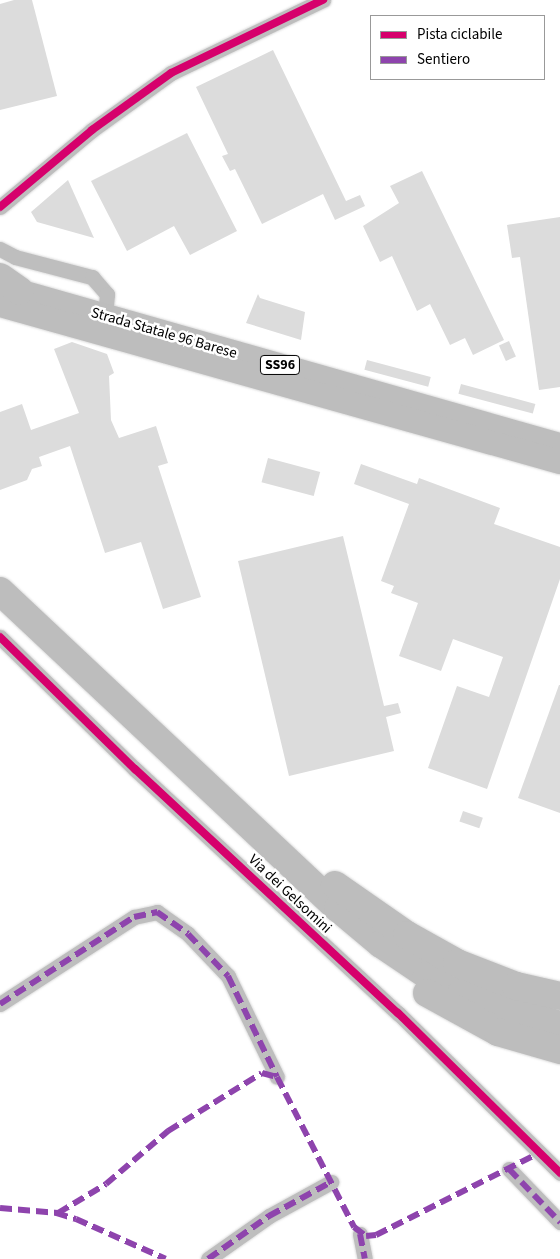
<!DOCTYPE html>
<style>
body{margin:0}
#map{position:relative;width:560px;height:1259px;overflow:hidden;background:#fff;font-family:"Source Sans 3",sans-serif}
div>[style]{position:absolute}
[style*='--x']{left:calc(var(--x)*1px);top:calc(var(--y)*1px);width:calc(var(--w)*1px);rotate:calc(var(--a)*1deg)}
.building>*{inset:0;background:#dcdcdc;transform-origin:0 0}
.roads{filter:drop-shadow(0 0 1px #dbdbdb) drop-shadow(0 0 1px #dbdbdb)}
.street>*{height:15px;margin:-7.5px;padding:0 7.5px;transform-origin:7.5px;border-radius:7.5px;background:#bebebe}
.primary>*{height:24px;margin:-12px;padding:0 12px;transform-origin:12px;border-radius:12px;background:#bdbdbd}
.highway>*{height:28px;margin:-14px;padding:0 14px;transform-origin:14px;border-radius:14px;background:#bdbdbd}
.quiet>*{height:6px;margin-top:-3px;transform-origin:0;background:repeating-linear-gradient(90deg,#8e44ad 0 12px,transparent 0 18px)}
.cycleway>*{height:8px;margin:-4px;padding:0 4px;transform-origin:4px;border-radius:4px;background:#d6006c}
span{translate:-50% -50%;white-space:nowrap;text-align:center;line-height:1.15;-webkit-text-stroke:5px #fff;paint-order:stroke}
.shield-label span{padding:1px 4px;background:#fff;border:1px solid;border-radius:4px;-webkit-text-stroke-width:0}
.shield-label{font-size:14px;color:#000;font-weight:700}
.street-label{font-size:15px;color:#000}
.legend{position:absolute;left:370px;top:15px;width:175px;height:65px;box-sizing:border-box;background:#fff;border:1px solid #999;margin:0;padding:6px 9px;list-style:none;font-size:15px;color:#000}
.legend li{display:flex;align-items:center;gap:10px;height:25px}
.legend b{width:25px;border:1px solid #999}
</style>
<div id="map">
<div class="building">
<i style="clip-path:polygon(14px 0,32px 0,57px 96px,0 110px,0 4px)"></i>
<i style="clip-path:polygon(273px 50px,346px 201px,360px 195px,365px 206px,335px 220px,323px 194px,262px 224px,235px 169px,230px 171px,222px 156px,228px 154px,196px 87px)"></i>
<i style="clip-path:polygon(187px 133px,237px 231px,190px 255px,174px 226px,127px 251px,91px 181px)"></i>
<i style="clip-path:polygon(422px 171px,504px 340px,473px 355px,465px 338px,450px 345px,430px 304px,417px 311px,392px 256px,380px 262px,363px 226px,399px 203px,390px 186px)"></i>
<i style="clip-path:polygon(68px 180px,94px 238px,37px 222px,31px 212px)"></i>
<i style="clip-path:polygon(560px 217px,560px 387px,539px 390px,520px 257px,512px 258px,507px 225px)"></i>
<i style="clip-path:polygon(258px 294px,260px 298px,305px 312px,301px 340px,246px 323px)"></i>
<i style="left:509px;top:341px;width:17px;height:11px;rotate:66deg"></i>
<i style="clip-path:polygon(72px 342px,107px 354px,114px 373px,109px 376px,111px 420px,119px 438px,156px 426px,168px 463px,158px 466px,201px 597px,163px 609px,141px 542px,105px 553px,70px 446px,39px 457px,42px 466px,32px 469px,27px 480px,0 490px,0 412px,22px 404px,31px 430px,79px 413px,54px 349px)"></i>
<i style="left:367px;top:360px;width:66px;height:10px;rotate:15deg"></i>
<i style="left:461px;top:384px;width:77px;height:10px;rotate:15deg"></i>
<i style="left:268px;top:458px;width:54px;height:25px;rotate:15deg"></i>
<i style="clip-path:polygon(361px 464px,417px 484px,419px 478px,500px 508px,494px 524px,560px 547px,560px 579px,487px 789px,428px 768px,457px 686px,489px 697px,503px 657px,453px 639px,441px 671px,399px 656px,418px 603px,391px 593px,394px 586px,381px 581px,409px 504px,354px 484px)"></i>
<i style="clip-path:polygon(343px 536px,384px 706px,398px 703px,401px 713px,386px 717px,394px 751px,289px 776px,238px 561px)"></i>
<i style="clip-path:polygon(559px 685px,560px 685px,560px 813px,518px 798px)"></i>
<i style="left:463px;top:811px;width:21px;height:11px;rotate:19deg"></i>
</div>
<div class="roads">
<div class="street">
<i style="--x:0;--y:207;--w:120;--a:-39.9"></i>
<i style="--x:92;--y:130;--w:97;--a:-35.8"></i>
<i style="--x:171;--y:73;--w:169;--a:-25.7"></i>
<i style="--x:0;--y:249;--w:17;--a:28"></i>
<i style="--x:15;--y:257;--w:80;--a:14.6"></i>
<i style="--x:92;--y:277;--w:23;--a:49"></i>
<i style="--x:107;--y:294;--w:22;--a:95"></i>
<i style="--x:0;--y:637;--w:189;--a:44.4"></i>
<i style="--x:135;--y:769;--w:359;--a:42.9"></i>
<i style="--x:398;--y:1013;--w:228;--a:44.6"></i>
<i style="--x:0;--y:1004;--w:160;--a:-33"></i>
<i style="--x:134;--y:917;--w:24;--a:-12"></i>
<i style="--x:157;--y:912;--w:38;--a:35"></i>
<i style="--x:188;--y:934;--w:58;--a:46.4"></i>
<i style="--x:228;--y:976;--w:112;--a:64.1"></i>
<i style="--x:509;--y:1169;--w:74;--a:46.1"></i>
<i style="--x:360;--y:1234;--w:25;--a:79"></i>
<i style="--x:208;--y:1259;--w:75;--a:-35.2"></i>
<i style="--x:269;--y:1216;--w:71;--a:-28.7"></i>
</div>
<div class="primary">
<i style="--x:1;--y:286;--w:581;--a:15.88"></i>
<i style="--x:0;--y:305;--w:582;--a:15.66"></i>
</div>
<div class="highway">
<i style="--x:0;--y:277;--w:24;--a:35"></i>
<i style="--x:0;--y:591;--w:463;--a:43.2"></i>
<i style="--x:338;--y:908;--w:56;--a:39.9"></i>
<i style="--x:381;--y:944;--w:55;--a:34"></i>
<i style="--x:427;--y:975;--w:38;--a:28"></i>
<i style="--x:461;--y:993;--w:104;--a:17.9"></i>
<i style="--x:335;--y:885;--w:88;--a:34.8"></i>
<i style="--x:407;--y:935;--w:57;--a:29.2"></i>
<i style="--x:457;--y:963;--w:63;--a:21.3"></i>
<i style="--x:516;--y:986;--w:45;--a:12.8"></i>
<i style="--x:427;--y:993;--w:81;--a:28.8"></i>
<i style="--x:498;--y:1032;--w:65;--a:16.2"></i>
</div>
</div>
<div class="quiet">
<i style="--x:0;--y:1004;--w:160;--a:-33"></i>
<i style="--x:134;--y:917;--w:24;--a:-12"></i>
<i style="--x:157;--y:912;--w:38;--a:35"></i>
<i style="--x:188;--y:934;--w:58;--a:46.4"></i>
<i style="--x:228;--y:976;--w:112;--a:64.1"></i>
<i style="--x:509;--y:1169;--w:74;--a:46.1"></i>
<i style="--x:0;--y:1208;--w:58;--a:4.9"></i>
<i style="--x:58;--y:1213;--w:56;--a:-31.1"></i>
<i style="--x:106;--y:1184;--w:82;--a:-40.5"></i>
<i style="--x:168;--y:1131;--w:110;--a:-31.7"></i>
<i style="--x:262;--y:1073;--w:16;--a:15"></i>
<i style="--x:277;--y:1077;--w:169;--a:62.8"></i>
<i style="--x:354;--y:1227;--w:15;--a:37"></i>
<i style="--x:366;--y:1236;--w:10;--a:-6"></i>
<i style="--x:376;--y:1235;--w:185;--a:-26.7"></i>
<i style="--x:56;--y:1213;--w:21;--a:17"></i>
<i style="--x:76;--y:1219;--w:98;--a:24"></i>
<i style="--x:360;--y:1234;--w:25;--a:79"></i>
<i style="--x:208;--y:1259;--w:75;--a:-35.2"></i>
<i style="--x:269;--y:1216;--w:71;--a:-28.7"></i>
</div>
<div class="cycleway">
<i style="--x:0;--y:207;--w:120;--a:-39.9"></i>
<i style="--x:92;--y:130;--w:97;--a:-35.8"></i>
<i style="--x:171;--y:73;--w:169;--a:-25.7"></i>
<i style="--x:0;--y:637;--w:189;--a:44.4"></i>
<i style="--x:135;--y:769;--w:359;--a:42.9"></i>
<i style="--x:398;--y:1013;--w:228;--a:44.6"></i>
</div>
<div class="shield-label">
<span style="left:280px;top:365px">SS96</span>
</div>
<div class="street-label">
<span style="left:164px;top:333px;rotate:16deg">Strada Statale 96 Barese</span>
<span style="left:290px;top:894px;rotate:43deg">Via dei Gelsomini</span>
</div>
<ul class="legend">
<li><b style="height:6px;background:#d6006c"></b>Pista ciclabile</li>
<li><b style="height:6px;background:#8e44ad"></b>Sentiero</li>
</ul>
</div>
